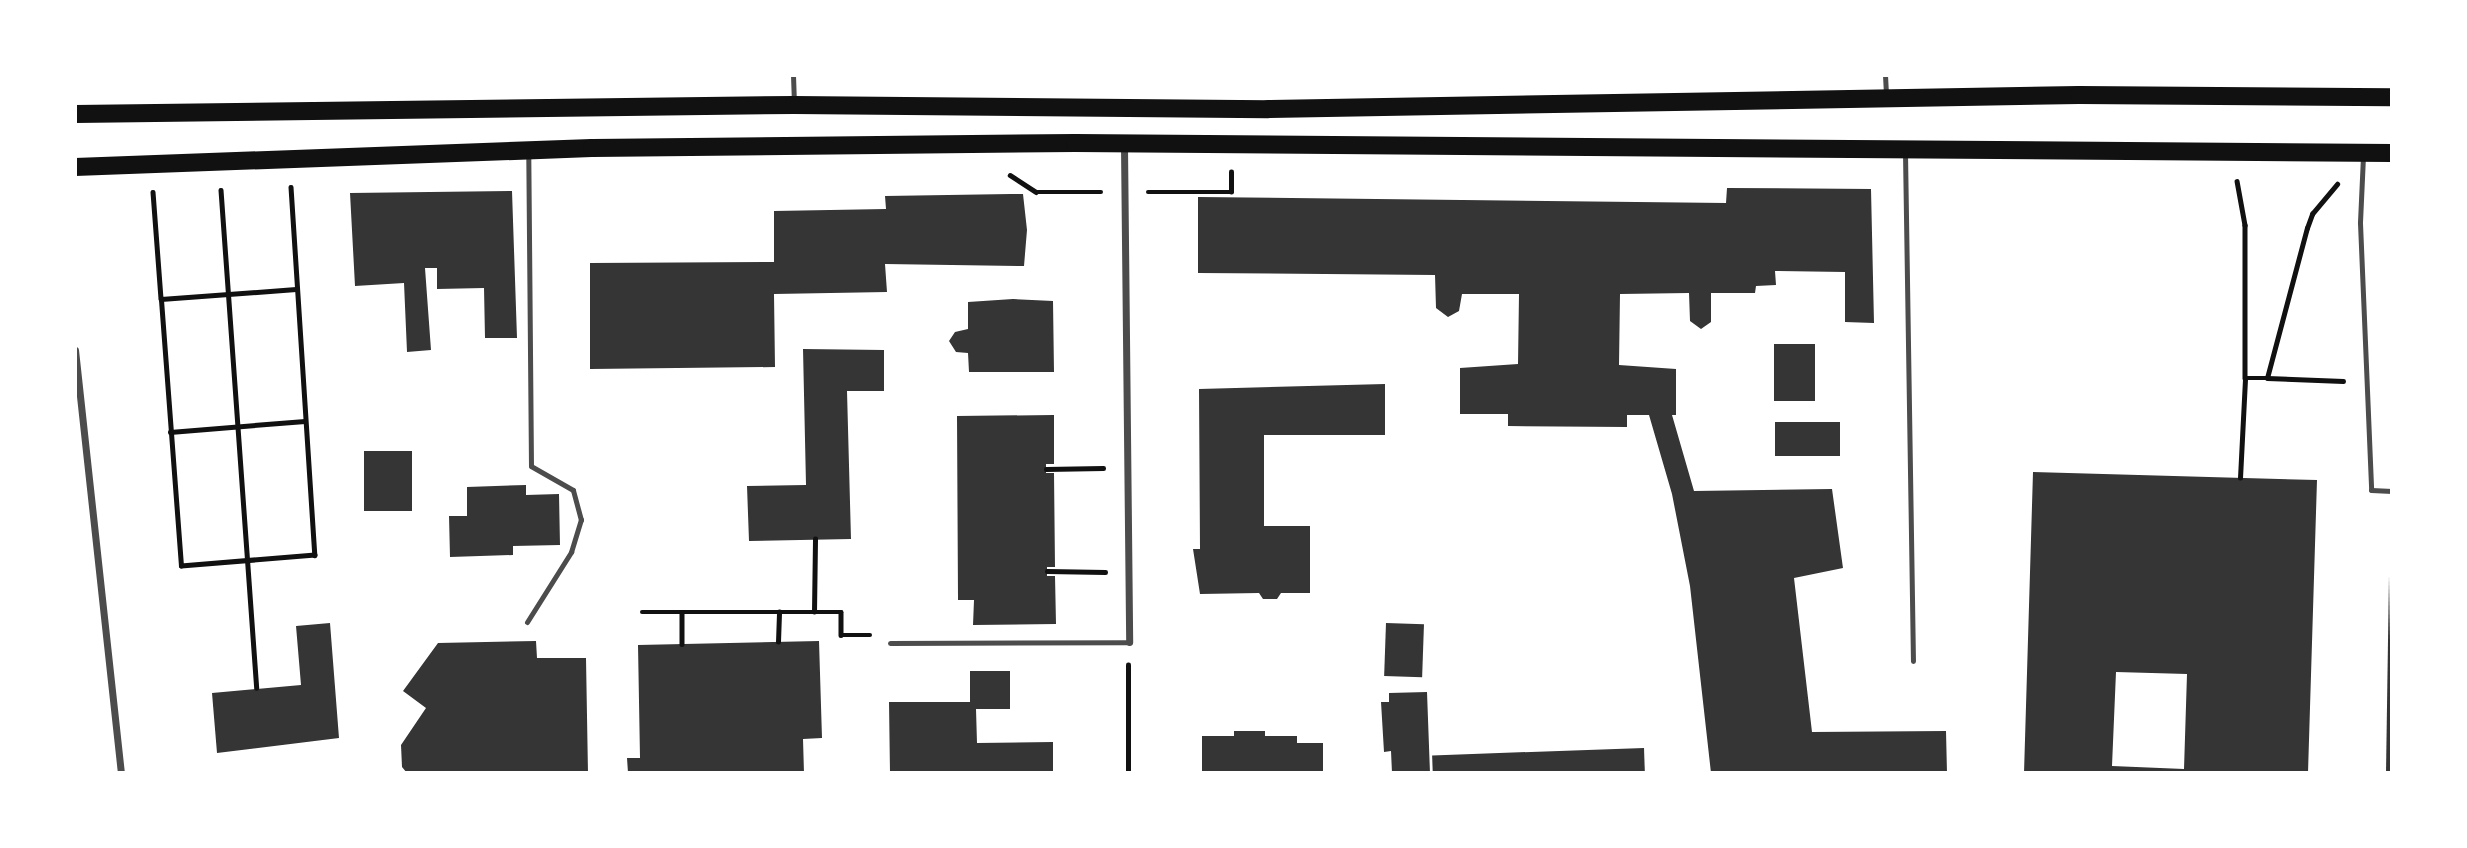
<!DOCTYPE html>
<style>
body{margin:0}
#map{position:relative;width:2467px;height:848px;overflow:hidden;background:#fff;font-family:"Public Sans",sans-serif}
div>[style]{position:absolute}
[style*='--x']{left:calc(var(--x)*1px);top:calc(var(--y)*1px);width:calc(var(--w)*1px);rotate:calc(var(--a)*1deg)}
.building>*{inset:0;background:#353535;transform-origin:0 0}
.path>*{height:4.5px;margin:-2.25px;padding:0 2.25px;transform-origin:2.25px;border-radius:2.25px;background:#111}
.service>*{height:5px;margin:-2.5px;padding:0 2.5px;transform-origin:2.5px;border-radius:2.5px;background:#4c4c4c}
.minor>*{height:7px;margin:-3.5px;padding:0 3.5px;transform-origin:3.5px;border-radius:3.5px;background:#4c4c4c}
.primary>*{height:18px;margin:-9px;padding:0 9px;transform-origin:9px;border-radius:9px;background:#111}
span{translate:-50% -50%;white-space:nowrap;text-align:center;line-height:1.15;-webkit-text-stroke:6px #fff;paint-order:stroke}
.frame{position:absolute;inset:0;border:77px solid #fff;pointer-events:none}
</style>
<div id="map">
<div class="building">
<i style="clip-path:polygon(1727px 188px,1871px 189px,1874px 323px,1845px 322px,1845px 272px,1775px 271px,1776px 285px,1756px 286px,1755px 293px,1711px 293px,1711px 322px,1701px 329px,1690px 321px,1689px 293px,1620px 294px,1619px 365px,1676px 369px,1676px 415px,1672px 415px,1694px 491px,1832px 489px,1843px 568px,1794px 578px,1812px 732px,1946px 731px,1947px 773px,1711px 773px,1690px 586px,1672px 494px,1649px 415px,1627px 415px,1627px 427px,1508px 426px,1508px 414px,1460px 414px,1460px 368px,1518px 364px,1519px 294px,1462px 294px,1459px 311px,1448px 317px,1436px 308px,1435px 275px,1198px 273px,1198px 197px,1726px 203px)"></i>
<i style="clip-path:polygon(512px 191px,517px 338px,485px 338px,484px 288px,437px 289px,437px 268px,425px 268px,431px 350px,407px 352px,404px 283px,355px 286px,350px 193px)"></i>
<i style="clip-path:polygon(1011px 194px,1023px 194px,1027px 230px,1024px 266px,885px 264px,887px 292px,774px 294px,775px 367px,590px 369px,590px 263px,774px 262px,774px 211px,886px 209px,885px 196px)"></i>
<i style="clip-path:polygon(1013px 299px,1053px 301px,1054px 372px,969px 372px,968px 353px,956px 352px,949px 341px,955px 332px,968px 329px,968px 302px)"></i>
<i style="left:1815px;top:344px;width:57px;height:41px;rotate:90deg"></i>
<i style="clip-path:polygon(803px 349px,884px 350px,884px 391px,847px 391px,851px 539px,749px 541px,747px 486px,806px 485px)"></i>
<i style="clip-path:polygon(1385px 384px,1385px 435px,1264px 435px,1264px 526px,1310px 526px,1310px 593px,1281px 593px,1277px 599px,1263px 599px,1259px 593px,1200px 594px,1193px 549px,1200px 549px,1199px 389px)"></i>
<i style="clip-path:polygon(1054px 415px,1054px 464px,1046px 464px,1046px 473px,1054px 473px,1055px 567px,1047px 567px,1047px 576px,1055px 576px,1056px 624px,973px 625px,974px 600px,958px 600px,957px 416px)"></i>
<i style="left:1840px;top:422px;width:34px;height:65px;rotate:90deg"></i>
<i style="left:412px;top:451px;width:60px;height:48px;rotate:90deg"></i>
<i style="clip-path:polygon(evenodd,2033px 472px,2317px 480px,2308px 773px,2024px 773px,2033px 472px,2116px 672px,2187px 674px,2184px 769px,2112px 766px,2116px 672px)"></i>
<i style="clip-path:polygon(526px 485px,526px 495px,559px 494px,560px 545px,513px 546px,513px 555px,450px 557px,449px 516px,467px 516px,467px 487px)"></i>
<i style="clip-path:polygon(2389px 575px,2392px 773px,2386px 773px)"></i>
<i style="clip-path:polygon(330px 623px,339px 738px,217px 753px,212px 693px,301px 685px,296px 626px)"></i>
<i style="left:1386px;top:623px;width:38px;height:53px;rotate:2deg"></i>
<i style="clip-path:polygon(536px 641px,537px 658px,586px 658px,588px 773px,407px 773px,402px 767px,401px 745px,426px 708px,403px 691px,438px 643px)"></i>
<i style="clip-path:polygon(819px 641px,822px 738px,803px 739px,804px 773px,628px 773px,627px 758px,640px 758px,638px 645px)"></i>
<i style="clip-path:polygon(970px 671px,1010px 671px,1010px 709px,976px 709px,977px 743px,1053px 742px,1053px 773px,890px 773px,889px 702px,970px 702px)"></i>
<i style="clip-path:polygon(1427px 692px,1430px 773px,1392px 773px,1391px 751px,1384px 752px,1381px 702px,1389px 702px,1389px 693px)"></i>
<i style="clip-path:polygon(1234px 731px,1265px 731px,1265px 736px,1297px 736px,1297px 743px,1323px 743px,1323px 773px,1202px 773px,1202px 736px,1234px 736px)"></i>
<i style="left:1644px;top:748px;width:25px;height:212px;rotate:88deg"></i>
</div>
<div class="path">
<i style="--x:1010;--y:175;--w:31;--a:33"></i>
<i style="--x:1036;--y:192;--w:65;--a:0"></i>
<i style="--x:2237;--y:181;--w:45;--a:79.7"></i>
<i style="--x:2245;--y:225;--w:153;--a:90"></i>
<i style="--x:2245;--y:378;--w:22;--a:0"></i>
<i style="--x:2267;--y:378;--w:155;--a:-75.1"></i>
<i style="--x:2307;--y:228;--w:15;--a:-70"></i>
<i style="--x:2312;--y:214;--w:39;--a:-50"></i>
<i style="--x:291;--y:187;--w:369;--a:86.3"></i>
<i style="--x:315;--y:555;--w:134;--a:175.3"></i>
<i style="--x:181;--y:566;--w:268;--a:-94.3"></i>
<i style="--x:161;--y:299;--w:135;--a:-4.2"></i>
<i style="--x:221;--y:190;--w:499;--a:85.9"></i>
<i style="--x:153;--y:192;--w:107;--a:85.7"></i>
<i style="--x:1148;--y:192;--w:83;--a:0"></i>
<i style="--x:1231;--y:192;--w:20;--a:-90"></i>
<i style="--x:2267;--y:378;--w:76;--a:2.3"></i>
<i style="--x:170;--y:432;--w:135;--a:-4.7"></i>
<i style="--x:1046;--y:469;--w:57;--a:-1"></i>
<i style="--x:2240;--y:478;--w:100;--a:-87.1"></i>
<i style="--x:1047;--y:571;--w:58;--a:1"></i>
<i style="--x:642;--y:612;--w:199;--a:0"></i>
<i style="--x:841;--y:612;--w:23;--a:90"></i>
<i style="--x:841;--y:635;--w:29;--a:0"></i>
<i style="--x:682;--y:612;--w:32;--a:90"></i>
<i style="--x:814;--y:612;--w:73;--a:-89.2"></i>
<i style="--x:778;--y:642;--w:30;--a:-88"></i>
<i style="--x:1128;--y:773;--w:108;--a:-90"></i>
</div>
<div class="service">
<i style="--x:793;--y:75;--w:29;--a:88"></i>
<i style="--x:1885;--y:75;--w:22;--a:87"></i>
<i style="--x:1905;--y:153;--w:508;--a:89.1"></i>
<i style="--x:2363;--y:156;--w:67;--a:92.6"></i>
<i style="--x:2360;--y:223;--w:267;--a:87.6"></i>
<i style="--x:2371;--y:490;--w:21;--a:3"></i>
<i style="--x:527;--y:622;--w:83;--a:-57.8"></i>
<i style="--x:571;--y:552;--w:34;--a:-73"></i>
<i style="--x:581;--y:520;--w:31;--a:-105"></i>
<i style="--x:573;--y:490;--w:48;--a:-150.3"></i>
<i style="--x:531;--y:466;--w:313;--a:-90.5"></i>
<i style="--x:890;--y:643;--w:239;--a:-0.2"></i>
</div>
<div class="minor">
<i style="--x:1124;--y:146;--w:496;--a:89.4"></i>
<i style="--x:75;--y:350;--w:425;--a:83.8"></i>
</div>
<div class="primary">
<i style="--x:75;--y:114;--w:719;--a:-0.72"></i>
<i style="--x:794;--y:105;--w:474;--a:0.5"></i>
<i style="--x:1268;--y:109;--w:811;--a:-0.99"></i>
<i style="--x:2079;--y:95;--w:313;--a:0.4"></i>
<i style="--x:75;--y:167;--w:517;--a:-2.1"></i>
<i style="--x:592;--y:148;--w:483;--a:-0.6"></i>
<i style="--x:1075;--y:143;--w:1317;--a:0.44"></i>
</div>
<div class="frame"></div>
</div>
